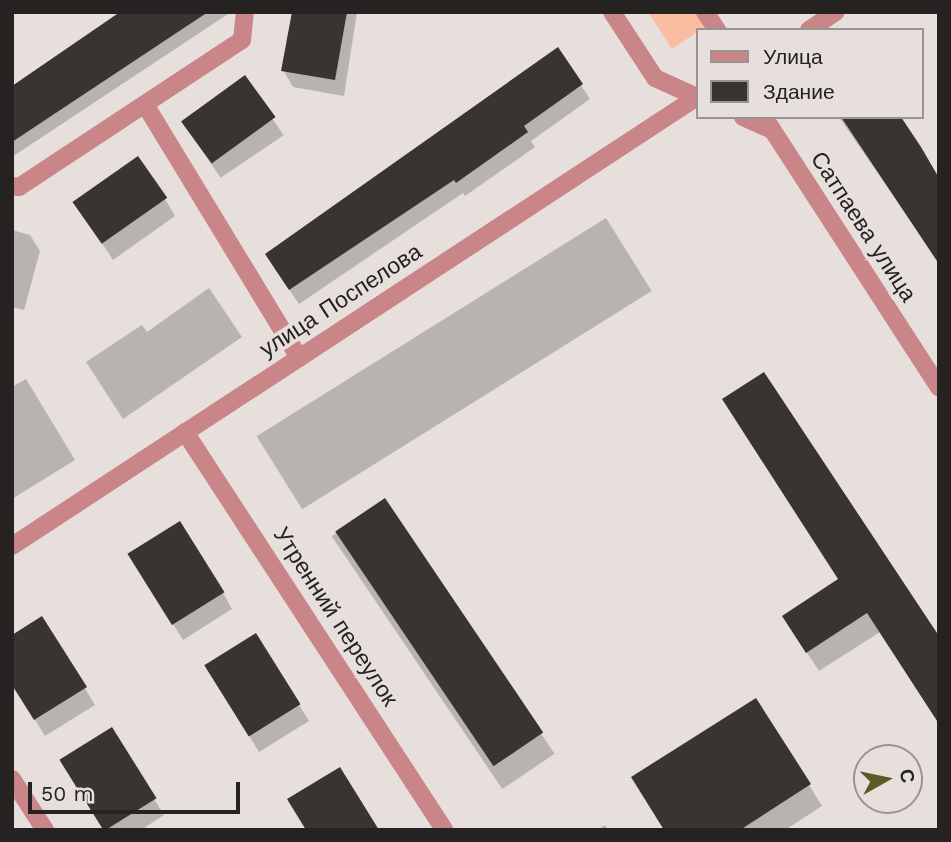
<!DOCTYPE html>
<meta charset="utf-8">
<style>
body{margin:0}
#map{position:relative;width:951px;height:842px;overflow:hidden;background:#e7dfdc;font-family:"Work Sans",sans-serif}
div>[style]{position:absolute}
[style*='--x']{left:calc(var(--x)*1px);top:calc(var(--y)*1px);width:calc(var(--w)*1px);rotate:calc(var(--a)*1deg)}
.green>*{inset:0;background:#fabda1}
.shadow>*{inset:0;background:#0003;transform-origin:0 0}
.building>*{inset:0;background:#393331;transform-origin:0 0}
.minor>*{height:18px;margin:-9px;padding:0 9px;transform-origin:9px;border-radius:9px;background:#ca8589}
.tertiary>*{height:18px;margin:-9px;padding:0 9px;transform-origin:9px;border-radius:9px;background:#ca8589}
span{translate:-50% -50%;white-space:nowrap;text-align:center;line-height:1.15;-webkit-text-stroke:7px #e7dfdc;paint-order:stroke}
.street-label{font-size:23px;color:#252221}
.frame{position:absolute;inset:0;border:14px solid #252221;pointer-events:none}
.legend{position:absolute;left:696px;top:28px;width:228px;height:91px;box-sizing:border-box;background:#e7dfdc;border:2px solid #999391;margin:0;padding:9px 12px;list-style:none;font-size:21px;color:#252221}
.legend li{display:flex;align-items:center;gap:14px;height:35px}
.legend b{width:35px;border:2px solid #999391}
.north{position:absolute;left:853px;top:744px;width:70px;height:70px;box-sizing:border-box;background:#e7dfdc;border:2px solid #999391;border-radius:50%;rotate:81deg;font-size:19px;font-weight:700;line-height:28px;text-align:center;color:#252221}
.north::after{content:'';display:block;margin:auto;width:24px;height:32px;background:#615925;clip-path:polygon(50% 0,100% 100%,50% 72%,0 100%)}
.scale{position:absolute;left:28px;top:782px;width:212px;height:32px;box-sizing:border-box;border:4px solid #252221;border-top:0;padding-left:9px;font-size:21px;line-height:24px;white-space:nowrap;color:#252221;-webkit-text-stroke:5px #e7dfdc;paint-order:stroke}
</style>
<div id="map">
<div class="green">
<i style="clip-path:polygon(648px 12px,714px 12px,718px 18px,672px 49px)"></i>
</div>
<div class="shadow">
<i style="clip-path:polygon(130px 12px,228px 14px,12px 157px,12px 88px)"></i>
<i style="clip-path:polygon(294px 12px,357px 12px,344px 96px,293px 87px,283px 70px)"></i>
<i style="clip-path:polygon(557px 49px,590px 99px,531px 141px,535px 147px,465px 196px,463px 193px,299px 304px,275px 269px)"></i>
<i style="left:245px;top:78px;width:69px;height:76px;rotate:56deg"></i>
<i style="clip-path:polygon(839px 117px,896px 117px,939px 262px)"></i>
<i style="clip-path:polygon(165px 199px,175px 216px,113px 260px,75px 202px)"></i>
<i style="left:606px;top:218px;width:86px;height:412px;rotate:58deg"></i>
<i style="clip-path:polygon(12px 230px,30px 235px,40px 251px,24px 310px,12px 307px)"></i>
<i style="clip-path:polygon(209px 288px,242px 337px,123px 419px,86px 362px,142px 325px,147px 332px)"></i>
<i style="clip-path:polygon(763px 375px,880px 632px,819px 671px,796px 636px,839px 580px)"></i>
<i style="clip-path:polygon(26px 379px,75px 460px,12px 499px,12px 387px)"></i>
<i style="left:384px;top:501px;width:305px;height:63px;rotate:56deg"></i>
<i style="clip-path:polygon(139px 570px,223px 593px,232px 609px,183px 640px)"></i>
<i style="clip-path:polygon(42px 618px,95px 705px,45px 736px,12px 682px)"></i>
<i style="clip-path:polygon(216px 682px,299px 705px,309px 721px,259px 752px)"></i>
<i style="clip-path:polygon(756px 700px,822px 806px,785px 830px,665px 830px)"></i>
<i style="clip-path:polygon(71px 776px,154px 799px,164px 815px,141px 830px,104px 830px)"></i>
<i style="clip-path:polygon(605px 825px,608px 830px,598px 830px)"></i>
</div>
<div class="building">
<i style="clip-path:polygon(120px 12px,208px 12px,12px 142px,12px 86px)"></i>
<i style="clip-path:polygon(292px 12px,347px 12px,335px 80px,281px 71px)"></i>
<i style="clip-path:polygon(558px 47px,583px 84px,524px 126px,528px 132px,456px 183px,454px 180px,289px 290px,265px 254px)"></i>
<i style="left:245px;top:75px;width:52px;height:79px;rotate:54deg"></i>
<i style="clip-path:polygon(841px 117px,901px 117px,921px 147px,939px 178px,939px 264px)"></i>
<i style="left:138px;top:156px;width:51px;height:80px;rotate:55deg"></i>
<i style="clip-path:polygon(764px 372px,939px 636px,939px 724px,867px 613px,806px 653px,782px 616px,838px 579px,722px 399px)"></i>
<i style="left:385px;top:498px;width:283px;height:60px;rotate:56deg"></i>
<i style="left:180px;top:521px;width:84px;height:62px;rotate:58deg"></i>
<i style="clip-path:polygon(42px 616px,87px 687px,34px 720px,12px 685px,12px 635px)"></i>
<i style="left:256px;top:633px;width:84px;height:61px;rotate:58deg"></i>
<i style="clip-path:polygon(756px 698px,811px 784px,740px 830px,664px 830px,631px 777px)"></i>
<i style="left:112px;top:727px;width:84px;height:62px;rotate:58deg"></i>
<i style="clip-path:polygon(340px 767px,379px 830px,306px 830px,287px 799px)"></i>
</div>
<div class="minor">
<i style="--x:146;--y:106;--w:295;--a:58.7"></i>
<i style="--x:12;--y:186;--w:7;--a:8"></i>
<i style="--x:19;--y:187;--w:267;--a:-33.4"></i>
<i style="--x:242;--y:40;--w:28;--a:-84"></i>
<i style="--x:185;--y:432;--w:475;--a:56.9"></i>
<i style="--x:12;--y:779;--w:61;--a:57.1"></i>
</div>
<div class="tertiary">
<i style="--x:612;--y:12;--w:79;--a:56.9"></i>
<i style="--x:655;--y:78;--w:46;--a:24.3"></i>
<i style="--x:705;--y:12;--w:22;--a:56"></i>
<i style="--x:809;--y:30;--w:32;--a:-34"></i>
<i style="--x:743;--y:117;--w:30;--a:24"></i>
<i style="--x:764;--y:117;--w:322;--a:57.1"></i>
<i style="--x:12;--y:546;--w:819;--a:-33.24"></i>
</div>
<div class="street-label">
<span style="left:863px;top:227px;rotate:57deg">Сатпаева улица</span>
<span style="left:341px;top:301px;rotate:-33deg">улица Поспелова</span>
<span style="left:335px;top:617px;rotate:57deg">Утренний переулок</span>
</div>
<div class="frame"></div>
<ul class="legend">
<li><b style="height:9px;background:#ca8589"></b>Улица</li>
<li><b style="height:19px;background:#393331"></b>Здание</li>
</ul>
<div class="north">С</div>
<div class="scale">50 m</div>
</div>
